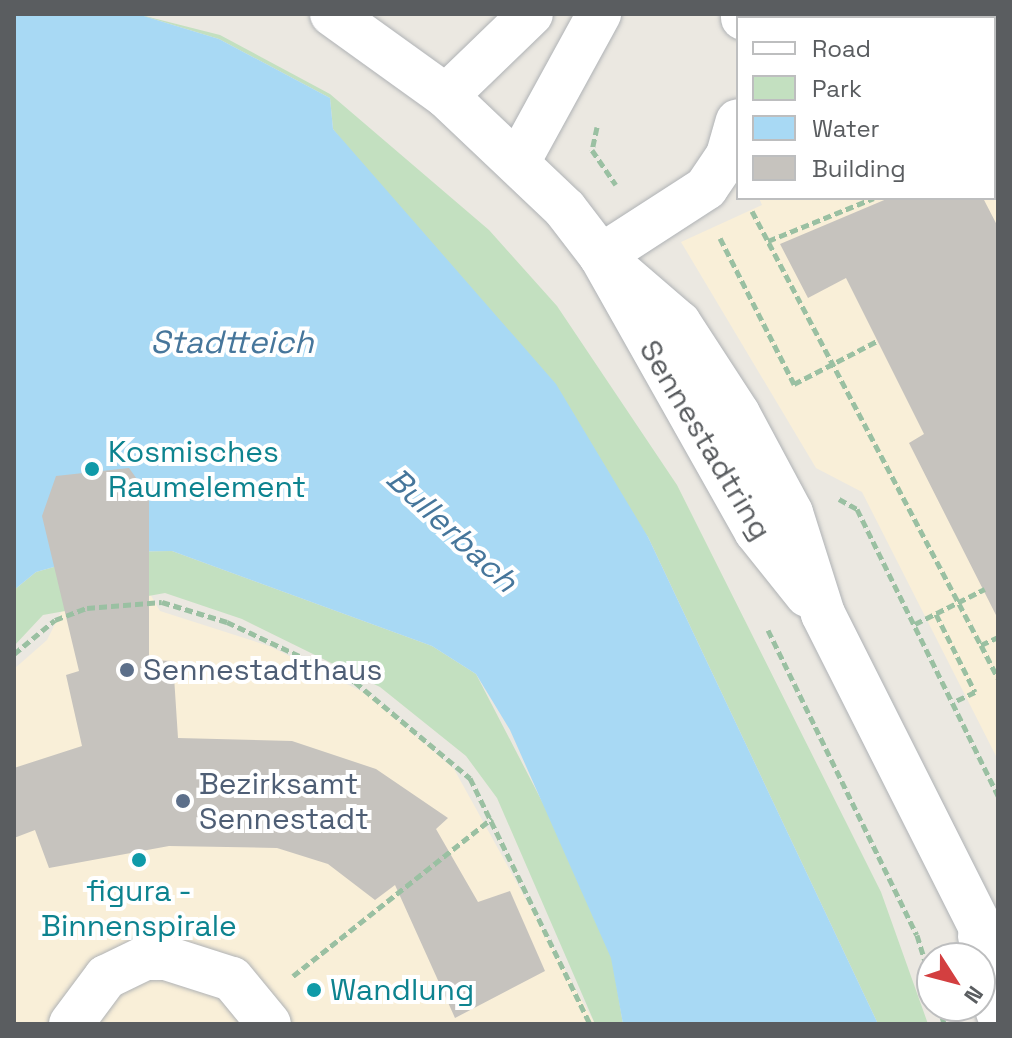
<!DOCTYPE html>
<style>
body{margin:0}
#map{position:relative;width:1012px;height:1038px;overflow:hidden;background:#ebe8e1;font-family:"Space Grotesk",sans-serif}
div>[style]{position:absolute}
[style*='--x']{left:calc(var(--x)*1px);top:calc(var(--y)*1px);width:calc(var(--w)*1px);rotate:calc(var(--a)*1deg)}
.commercial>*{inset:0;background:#f9efd8}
.green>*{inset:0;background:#c3e0c0}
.water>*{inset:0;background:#a8d9f4}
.building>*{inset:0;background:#c6c3be}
.path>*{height:5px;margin-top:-2.5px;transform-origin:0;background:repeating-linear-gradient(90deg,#9ac0a2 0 8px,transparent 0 12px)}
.roads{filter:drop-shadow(0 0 2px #afb2b5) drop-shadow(0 0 2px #afb2b5)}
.lane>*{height:22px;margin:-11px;padding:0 11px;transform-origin:11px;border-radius:11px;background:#fff}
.street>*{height:44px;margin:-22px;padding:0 22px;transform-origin:22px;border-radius:22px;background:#fff}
.dots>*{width:22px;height:22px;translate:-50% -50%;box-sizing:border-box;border:4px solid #fff;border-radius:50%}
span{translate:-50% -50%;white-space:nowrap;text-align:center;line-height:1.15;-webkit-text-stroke:8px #fff;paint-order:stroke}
.street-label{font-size:30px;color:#5a5d60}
.culture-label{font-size:30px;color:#0d838f}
.left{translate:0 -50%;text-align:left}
.service-label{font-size:30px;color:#4e5e75}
.water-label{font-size:32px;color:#46769b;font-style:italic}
.frame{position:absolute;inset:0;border:16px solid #5a5d60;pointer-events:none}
.legend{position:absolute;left:736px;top:16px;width:260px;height:184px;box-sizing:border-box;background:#fff;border:2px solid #bdbebf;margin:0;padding:10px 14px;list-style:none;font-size:24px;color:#5a5d60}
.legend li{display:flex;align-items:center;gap:16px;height:40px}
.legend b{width:40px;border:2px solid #bdbebf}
.north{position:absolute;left:916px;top:942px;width:80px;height:80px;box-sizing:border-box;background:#fff;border:2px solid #bdbebf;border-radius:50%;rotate:126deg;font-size:22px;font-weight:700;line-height:32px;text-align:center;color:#5a5d60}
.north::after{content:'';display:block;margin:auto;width:28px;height:36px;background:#d33f40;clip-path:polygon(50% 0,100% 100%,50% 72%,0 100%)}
</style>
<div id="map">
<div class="commercial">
<i style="clip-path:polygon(770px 14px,998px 14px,998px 760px,862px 492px,816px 468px,681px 242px,762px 205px,759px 198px,994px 198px,994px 18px)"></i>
<i style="clip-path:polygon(150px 594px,160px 611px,269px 646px,369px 695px,454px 769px,595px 1024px,14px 1024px,14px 669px,47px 640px,64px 606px)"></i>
</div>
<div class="green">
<i style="clip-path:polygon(137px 14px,220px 35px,330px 94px,489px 230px,557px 306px,677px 485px,881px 892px,928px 1024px,878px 1024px,648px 537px,333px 129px,330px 98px,219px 39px)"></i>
<i style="clip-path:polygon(172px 551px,432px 646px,476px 674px,562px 840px,612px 958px,623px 1024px,595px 1024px,497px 798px,466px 756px,380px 687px,242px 619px,165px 593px,43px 615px,14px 646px,14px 590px,36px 572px,107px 552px)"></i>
</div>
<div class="water">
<i style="clip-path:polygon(14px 14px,137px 14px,219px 39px,330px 98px,333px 129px,556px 384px,648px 537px,878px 1024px,623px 1024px,611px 958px,510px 730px,476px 674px,432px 646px,172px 551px,107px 552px,36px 572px,14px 590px)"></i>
</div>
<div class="building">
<i style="clip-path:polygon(889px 198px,983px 198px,998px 227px,998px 619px,909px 443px,924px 434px,846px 278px,808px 298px,780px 244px)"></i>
<i style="clip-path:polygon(129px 468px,149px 496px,149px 660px,173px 661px,178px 738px,292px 741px,376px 769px,448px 818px,436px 829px,478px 902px,510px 891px,545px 971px,455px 1018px,395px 885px,375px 900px,328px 864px,277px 848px,169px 846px,49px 868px,35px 830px,14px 838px,14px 768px,82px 746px,66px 675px,79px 671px,42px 516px,56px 476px)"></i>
</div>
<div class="path">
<i style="--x:597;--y:127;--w:24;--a:102"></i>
<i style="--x:592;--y:150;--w:42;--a:55.6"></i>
<i style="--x:994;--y:142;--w:9;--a:63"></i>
<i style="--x:752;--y:211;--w:491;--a:62.2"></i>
<i style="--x:981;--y:645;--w:19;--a:-25"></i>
<i style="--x:720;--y:238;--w:164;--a:63.1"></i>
<i style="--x:794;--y:384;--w:93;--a:-27.4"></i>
<i style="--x:768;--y:241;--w:114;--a:-22.1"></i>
<i style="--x:839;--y:499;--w:21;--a:29"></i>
<i style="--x:857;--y:509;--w:320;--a:63.8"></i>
<i style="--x:936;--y:614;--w:87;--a:63.4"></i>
<i style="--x:975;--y:692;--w:23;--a:155"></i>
<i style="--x:915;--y:624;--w:78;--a:-26.6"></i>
<i style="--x:768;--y:630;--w:339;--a:64"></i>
<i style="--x:917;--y:935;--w:51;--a:73"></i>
<i style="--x:981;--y:645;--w:37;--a:63"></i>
<i style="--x:14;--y:654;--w:53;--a:-39.7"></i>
<i style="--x:55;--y:620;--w:34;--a:-21"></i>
<i style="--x:87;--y:608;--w:75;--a:-4.6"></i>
<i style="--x:162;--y:602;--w:68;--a:17.1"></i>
<i style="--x:227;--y:622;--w:141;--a:25.1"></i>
<i style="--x:355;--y:682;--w:150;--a:39.9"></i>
<i style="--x:470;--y:778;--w:274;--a:64"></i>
<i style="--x:293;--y:976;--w:254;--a:-38.4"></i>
<i style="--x:939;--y:1006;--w:19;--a:74"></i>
</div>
<div class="roads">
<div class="lane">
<i style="--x:994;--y:97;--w:4;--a:-14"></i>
</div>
<div class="street">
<i style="--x:332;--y:14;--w:140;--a:35.7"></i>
<i style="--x:446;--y:96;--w:164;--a:43.5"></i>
<i style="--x:565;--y:209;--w:59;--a:52.5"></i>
<i style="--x:601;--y:256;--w:316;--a:60.6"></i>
<i style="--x:756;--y:531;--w:82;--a:51.4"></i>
<i style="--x:743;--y:18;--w:4;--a:-90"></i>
<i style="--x:446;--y:96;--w:118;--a:-44"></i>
<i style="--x:518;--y:162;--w:169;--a:-61.3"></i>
<i style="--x:601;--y:256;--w:103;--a:40.7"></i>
<i style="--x:679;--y:323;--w:108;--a:57"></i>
<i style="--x:738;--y:414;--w:112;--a:61.8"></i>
<i style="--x:791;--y:513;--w:106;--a:72.4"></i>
<i style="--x:823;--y:614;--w:390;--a:63.3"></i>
<i style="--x:601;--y:256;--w:125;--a:-32.9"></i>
<i style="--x:706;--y:188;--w:40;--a:-56"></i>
<i style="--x:728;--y:155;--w:35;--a:-74"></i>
<i style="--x:980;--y:936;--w:78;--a:76.7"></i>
<i style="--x:71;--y:1024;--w:59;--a:-53.3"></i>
<i style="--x:106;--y:977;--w:43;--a:-26"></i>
<i style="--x:145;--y:958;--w:21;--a:0"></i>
<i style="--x:166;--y:958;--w:69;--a:17.7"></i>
<i style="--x:232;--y:979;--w:58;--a:50.6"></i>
</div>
</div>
<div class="dots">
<i style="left:92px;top:469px;background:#0f9aa8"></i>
<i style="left:127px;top:670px;background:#5c6f8a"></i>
<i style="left:183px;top:801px;background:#5c6f8a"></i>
<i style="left:139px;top:860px;background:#0f9aa8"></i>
<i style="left:314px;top:990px;background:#0f9aa8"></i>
</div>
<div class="street-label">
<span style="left:705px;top:440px;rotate:59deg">Sennestadtring</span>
</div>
<div class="culture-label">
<span class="left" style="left:108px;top:469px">Kosmisches<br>Raumelement</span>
<span style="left:139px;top:908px">figura -<br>Binnenspirale</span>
<span class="left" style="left:330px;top:990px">Wandlung</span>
</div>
<div class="service-label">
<span class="left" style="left:143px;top:670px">Sennestadthaus</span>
<span class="left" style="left:199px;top:801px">Bezirksamt<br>Sennestadt</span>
</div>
<div class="water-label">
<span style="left:232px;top:342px">Stadtteich</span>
<span style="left:452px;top:530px;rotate:43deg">Bullerbach</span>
</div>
<div class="frame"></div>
<ul class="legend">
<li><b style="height:10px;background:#fff"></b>Road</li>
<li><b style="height:22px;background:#c3e0c0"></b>Park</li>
<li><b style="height:22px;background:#a8d9f4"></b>Water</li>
<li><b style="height:22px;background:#c6c3be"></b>Building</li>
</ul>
<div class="north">N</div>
</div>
